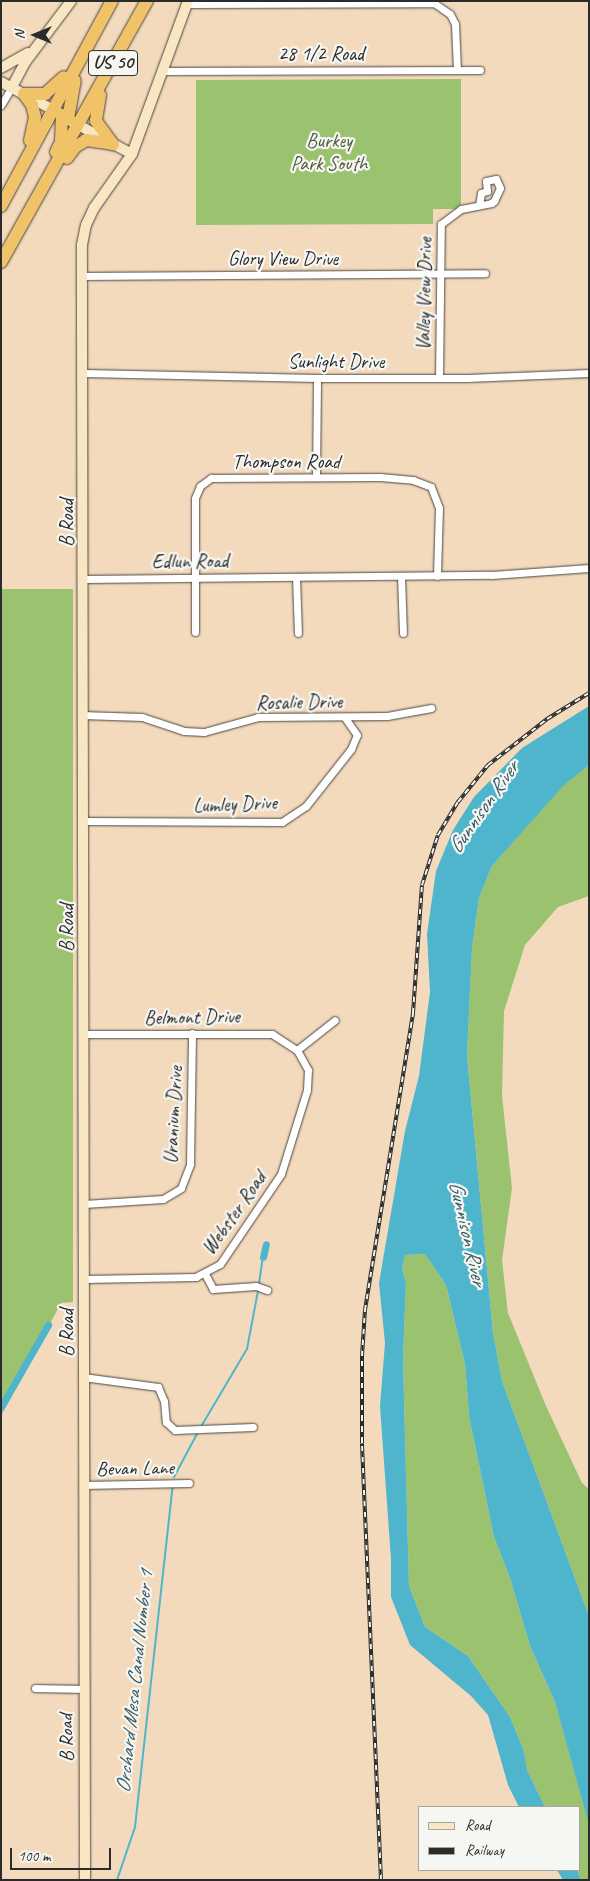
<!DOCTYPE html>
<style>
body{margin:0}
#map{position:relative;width:590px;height:1881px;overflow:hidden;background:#f4dabc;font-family:Caveat,sans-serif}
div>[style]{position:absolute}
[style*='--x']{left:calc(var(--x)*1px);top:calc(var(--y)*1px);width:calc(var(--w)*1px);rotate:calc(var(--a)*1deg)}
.green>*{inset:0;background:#9bc36f}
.water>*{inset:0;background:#4fb5cd}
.stream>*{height:2px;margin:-1px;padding:0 1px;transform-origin:1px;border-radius:1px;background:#4fb5cd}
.canal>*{height:7px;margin:-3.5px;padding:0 3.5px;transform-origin:3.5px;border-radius:3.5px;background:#4fb5cd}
.roads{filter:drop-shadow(0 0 1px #494541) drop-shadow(0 0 1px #494541)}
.street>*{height:7px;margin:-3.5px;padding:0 3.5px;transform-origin:3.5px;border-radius:3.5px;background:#fff}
.secondary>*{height:10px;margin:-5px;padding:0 5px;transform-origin:5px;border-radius:5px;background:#f9e7c3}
.highway>*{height:12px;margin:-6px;padding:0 6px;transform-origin:6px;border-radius:6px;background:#f0c369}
.rail>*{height:4px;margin-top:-2px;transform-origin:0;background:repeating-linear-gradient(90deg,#f6f6f2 0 5.5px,#2b2b2b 0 11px);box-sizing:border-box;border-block:1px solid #2b2b2b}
span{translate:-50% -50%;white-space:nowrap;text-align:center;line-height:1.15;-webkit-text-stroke:4.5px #f6f6f2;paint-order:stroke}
.shield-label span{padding:1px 4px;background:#f6f6f2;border:1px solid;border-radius:4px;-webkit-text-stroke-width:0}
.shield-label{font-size:19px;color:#2b2b2b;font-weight:700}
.street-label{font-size:20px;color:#2b2b2b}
.park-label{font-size:20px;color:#4d593f}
.water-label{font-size:21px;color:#385b64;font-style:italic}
.frame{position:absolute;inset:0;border:2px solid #2b2b2b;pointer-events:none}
.legend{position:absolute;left:418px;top:1806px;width:162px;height:65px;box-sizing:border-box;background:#f6f6f2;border:1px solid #a5a5a2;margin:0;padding:6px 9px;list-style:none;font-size:15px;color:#2b2b2b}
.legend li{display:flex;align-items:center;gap:10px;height:25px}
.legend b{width:25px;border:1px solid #a5a5a2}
.north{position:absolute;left:10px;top:10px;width:50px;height:50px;-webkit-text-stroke:4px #f6f6f2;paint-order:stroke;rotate:270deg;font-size:14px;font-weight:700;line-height:20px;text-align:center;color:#2b2b2b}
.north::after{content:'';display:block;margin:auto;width:18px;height:22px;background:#2b2b2b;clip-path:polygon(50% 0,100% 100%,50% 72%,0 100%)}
.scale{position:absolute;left:10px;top:1848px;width:101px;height:22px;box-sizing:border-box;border:2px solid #2b2b2b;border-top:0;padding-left:6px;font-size:15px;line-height:18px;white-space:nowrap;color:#2b2b2b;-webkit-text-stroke:4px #f6f6f2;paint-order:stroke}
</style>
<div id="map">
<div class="green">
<i style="clip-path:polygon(461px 79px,461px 209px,433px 209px,433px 224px,196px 225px,196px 80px)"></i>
<i style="clip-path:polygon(1px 589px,73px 589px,73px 1302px,61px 1303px,1px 1416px)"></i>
<i style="clip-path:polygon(589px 765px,589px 896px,558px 907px,525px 945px,504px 1011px,502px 1096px,512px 1188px,502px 1260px,508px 1313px,546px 1406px,582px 1483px,589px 1489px,589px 1616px,502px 1381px,493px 1333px,467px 1056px,472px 948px,479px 898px,492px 866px,564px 784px)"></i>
<i style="clip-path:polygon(425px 1254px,446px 1285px,465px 1364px,469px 1416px,494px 1537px,510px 1578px,530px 1646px,555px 1702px,586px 1812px,589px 1825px,589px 1880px,581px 1880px,577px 1870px,579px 1807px,545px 1807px,527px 1770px,524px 1751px,510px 1717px,468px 1656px,425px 1627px,409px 1586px,403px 1359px,406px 1283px,402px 1269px,405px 1255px)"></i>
</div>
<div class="water">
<i style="clip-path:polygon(589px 706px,589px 765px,564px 785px,492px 866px,479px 898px,472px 948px,467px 1056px,493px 1333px,502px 1381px,589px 1616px,589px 1825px,555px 1702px,530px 1646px,510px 1578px,494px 1537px,469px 1416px,465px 1364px,446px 1285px,425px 1254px,405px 1255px,402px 1269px,406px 1283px,403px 1359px,409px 1586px,425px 1627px,468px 1656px,510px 1717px,524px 1751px,527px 1770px,545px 1807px,519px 1807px,508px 1785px,488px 1715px,471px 1696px,410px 1645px,391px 1597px,391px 1559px,380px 1406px,385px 1343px,379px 1283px,405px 1131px,419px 1076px,430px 992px,427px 934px,436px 871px,453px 830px,474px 797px,522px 748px)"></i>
<i style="clip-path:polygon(557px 1870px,577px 1870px,581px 1880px,563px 1880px)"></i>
</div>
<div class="stream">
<i style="--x:259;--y:1284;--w:27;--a:-82"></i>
<i style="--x:202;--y:1425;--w:88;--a:-59.4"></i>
<i style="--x:247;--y:1349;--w:59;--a:-79.3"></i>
<i style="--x:174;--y:1477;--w:49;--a:-61.9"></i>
<i style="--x:117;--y:1880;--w:56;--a:-71.2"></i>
<i style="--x:135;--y:1827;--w:344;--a:-83.7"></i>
</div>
<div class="canal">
<i style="--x:263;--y:1257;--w:13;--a:-77"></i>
<i style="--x:1;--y:1407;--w:95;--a:-60.2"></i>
</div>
<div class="roads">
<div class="street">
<i style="--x:187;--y:4;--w:247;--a:-0.2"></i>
<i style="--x:434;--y:3;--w:19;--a:35"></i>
<i style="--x:450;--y:14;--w:11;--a:63"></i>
<i style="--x:455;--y:24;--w:46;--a:87.5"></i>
<i style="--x:163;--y:71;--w:317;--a:-0.2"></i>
<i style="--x:1;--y:105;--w:21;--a:-59"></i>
<i style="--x:82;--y:276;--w:403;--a:-0.4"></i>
<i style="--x:84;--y:373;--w:233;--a:1.2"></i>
<i style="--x:317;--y:378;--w:150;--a:0"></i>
<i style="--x:467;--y:378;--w:122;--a:-2.3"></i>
<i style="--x:439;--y:378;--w:154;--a:-89.3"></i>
<i style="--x:441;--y:224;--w:25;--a:-37"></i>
<i style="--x:461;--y:209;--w:31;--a:-11"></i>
<i style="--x:491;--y:203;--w:4;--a:-34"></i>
<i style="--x:494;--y:201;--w:14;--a:-65"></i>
<i style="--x:500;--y:188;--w:10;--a:-114"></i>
<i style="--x:496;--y:179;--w:10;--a:169"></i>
<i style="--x:486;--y:181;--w:10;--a:84"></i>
<i style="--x:487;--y:191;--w:6;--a:162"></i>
<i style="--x:481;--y:193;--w:12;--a:99"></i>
<i style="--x:316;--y:477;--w:99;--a:-89.4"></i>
<i style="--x:401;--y:576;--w:57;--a:88"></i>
<i style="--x:296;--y:577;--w:56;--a:88"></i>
<i style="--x:84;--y:579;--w:408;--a:-0.6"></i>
<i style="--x:492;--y:575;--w:97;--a:-4.1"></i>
<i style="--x:195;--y:632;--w:134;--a:-90"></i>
<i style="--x:195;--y:498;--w:13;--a:-67"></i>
<i style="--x:200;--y:486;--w:14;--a:-36"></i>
<i style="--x:211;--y:478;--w:169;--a:-0.3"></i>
<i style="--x:380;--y:477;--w:33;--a:5"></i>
<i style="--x:413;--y:480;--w:19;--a:21"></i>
<i style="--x:431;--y:487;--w:22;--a:69"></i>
<i style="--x:439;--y:508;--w:68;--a:91.7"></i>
<i style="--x:82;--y:715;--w:60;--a:1.9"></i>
<i style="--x:142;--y:717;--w:44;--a:18.4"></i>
<i style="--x:184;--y:731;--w:20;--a:3"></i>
<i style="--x:204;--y:732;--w:56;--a:-15.5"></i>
<i style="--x:258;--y:717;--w:129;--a:-0.4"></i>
<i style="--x:387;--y:716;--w:45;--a:-10.3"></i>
<i style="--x:84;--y:821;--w:198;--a:0.3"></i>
<i style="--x:282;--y:822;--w:29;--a:-34"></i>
<i style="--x:306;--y:806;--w:73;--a:-51.7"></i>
<i style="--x:351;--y:749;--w:15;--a:-67"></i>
<i style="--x:357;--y:735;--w:21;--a:-125"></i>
<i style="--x:83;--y:1034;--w:189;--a:0"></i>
<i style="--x:272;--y:1034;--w:30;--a:33"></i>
<i style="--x:297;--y:1050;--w:23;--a:61"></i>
<i style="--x:308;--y:1070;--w:20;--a:93"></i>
<i style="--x:307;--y:1090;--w:88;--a:107.2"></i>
<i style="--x:281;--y:1174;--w:109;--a:124.1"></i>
<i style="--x:220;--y:1264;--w:27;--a:152"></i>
<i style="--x:196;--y:1277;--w:112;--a:179"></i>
<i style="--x:297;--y:1050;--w:48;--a:-38.3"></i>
<i style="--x:84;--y:1204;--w:79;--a:-3.6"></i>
<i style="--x:163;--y:1199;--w:21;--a:-31"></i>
<i style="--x:181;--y:1188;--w:26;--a:-69"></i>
<i style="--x:190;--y:1164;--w:131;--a:-89.1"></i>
<i style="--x:205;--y:1274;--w:17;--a:62"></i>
<i style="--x:213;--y:1289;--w:43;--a:-4"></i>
<i style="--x:256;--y:1286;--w:12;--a:20"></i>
<i style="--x:83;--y:1377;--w:76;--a:7.6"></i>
<i style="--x:158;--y:1387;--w:15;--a:67"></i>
<i style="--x:164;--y:1401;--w:21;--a:85"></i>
<i style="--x:166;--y:1422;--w:12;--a:42"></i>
<i style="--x:175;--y:1430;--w:78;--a:-2.2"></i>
<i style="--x:83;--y:1485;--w:106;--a:-1.1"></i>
<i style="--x:35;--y:1688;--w:48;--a:1.2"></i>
</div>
<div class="secondary">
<i style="--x:1;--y:68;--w:31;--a:-29"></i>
<i style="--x:1;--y:82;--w:66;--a:28.1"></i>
<i style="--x:12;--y:87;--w:30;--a:-62"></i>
<i style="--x:26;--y:61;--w:75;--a:-53.1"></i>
<i style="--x:71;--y:121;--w:69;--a:28.4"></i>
<i style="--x:85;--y:1880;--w:1635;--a:-90.11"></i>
<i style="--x:82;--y:245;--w:20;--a:-79"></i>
<i style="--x:86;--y:225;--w:19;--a:-65"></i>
<i style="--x:94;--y:208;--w:66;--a:-54.9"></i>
<i style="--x:132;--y:154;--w:163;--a:-69.9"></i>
</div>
<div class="highway">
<i style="--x:24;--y:94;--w:14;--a:54"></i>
<i style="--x:32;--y:105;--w:12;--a:76"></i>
<i style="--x:35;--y:117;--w:24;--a:102"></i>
<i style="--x:24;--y:94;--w:21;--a:0"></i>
<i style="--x:45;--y:94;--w:25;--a:-42"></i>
<i style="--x:100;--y:95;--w:26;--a:99"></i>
<i style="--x:96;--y:121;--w:29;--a:54"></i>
<i style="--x:68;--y:119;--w:39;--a:-80"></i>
<i style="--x:56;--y:152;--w:11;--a:-63"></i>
<i style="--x:61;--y:142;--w:27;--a:-88"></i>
<i style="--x:67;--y:158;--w:14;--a:-54"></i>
<i style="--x:75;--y:147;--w:13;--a:-32"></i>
<i style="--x:86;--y:140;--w:27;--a:8"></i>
<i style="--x:1;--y:206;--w:233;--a:-61.6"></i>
<i style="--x:1;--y:262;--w:299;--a:-60.8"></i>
</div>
</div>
<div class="rail">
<i style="--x:381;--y:1880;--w:437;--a:-92.5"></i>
<i style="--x:362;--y:1443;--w:87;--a:-90"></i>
<i style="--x:362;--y:1356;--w:46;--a:-86.3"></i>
<i style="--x:365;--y:1310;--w:301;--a:-80.8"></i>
<i style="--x:413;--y:1013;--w:128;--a:-86"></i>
<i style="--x:422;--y:885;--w:52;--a:-72.3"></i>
<i style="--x:438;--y:835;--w:39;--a:-59"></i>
<i style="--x:458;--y:802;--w:48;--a:-51"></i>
<i style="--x:488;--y:765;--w:75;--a:-37.9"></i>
<i style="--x:547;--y:719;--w:49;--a:-31.8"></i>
</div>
<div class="shield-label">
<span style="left:113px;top:63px">US 50</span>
</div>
<div class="street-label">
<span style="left:321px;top:53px">28 1/2 Road</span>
<span style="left:283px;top:258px">Glory View Drive</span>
<span style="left:424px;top:294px;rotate:-89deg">Valley View Drive</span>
<span style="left:336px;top:361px">Sunlight Drive</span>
<span style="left:286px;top:461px">Thompson Road</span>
<span style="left:66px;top:523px;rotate:-90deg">B Road</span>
<span style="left:190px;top:561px;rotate:-1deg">Edlun Road</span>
<span style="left:299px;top:702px;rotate:-1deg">Rosalie Drive</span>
<span style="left:235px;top:804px;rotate:-2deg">Lumley Drive</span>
<span style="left:66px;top:928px;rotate:-90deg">B Road</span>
<span style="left:192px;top:1017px;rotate:-1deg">Belmont Drive</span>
<span style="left:173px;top:1115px;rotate:-87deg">Uranium Drive</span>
<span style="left:234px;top:1213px;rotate:-55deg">Webster Road</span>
<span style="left:66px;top:1333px;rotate:-90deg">B Road</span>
<span style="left:135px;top:1468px;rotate:-1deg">Bevan Lane</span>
<span style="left:66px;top:1738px;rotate:-91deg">B Road</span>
</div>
<div class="park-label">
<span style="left:329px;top:152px">Burkey<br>Park South</span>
</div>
<div class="water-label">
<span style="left:483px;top:807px;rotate:-55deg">Gunnison River</span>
<span style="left:468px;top:1233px;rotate:77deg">Gunnison River</span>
<span style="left:134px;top:1682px;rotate:-84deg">Orchard Mesa Canal Number 1</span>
</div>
<div class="frame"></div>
<ul class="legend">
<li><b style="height:6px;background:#f9e7c3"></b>Road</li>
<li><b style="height:6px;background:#2b2b2b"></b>Railway</li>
</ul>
<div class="north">N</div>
<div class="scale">100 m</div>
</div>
